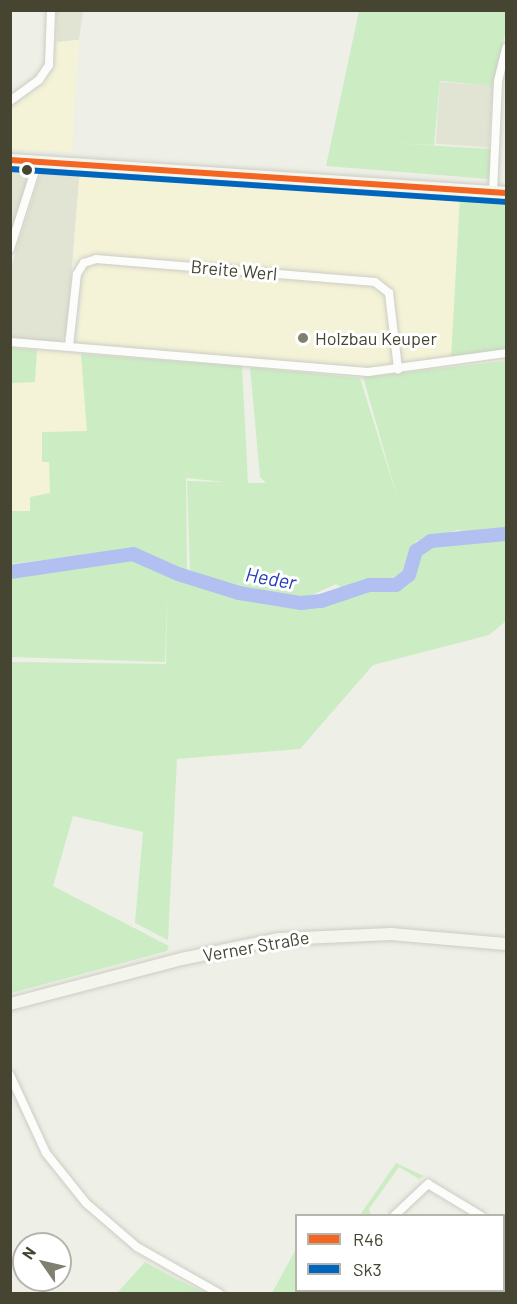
<!DOCTYPE html>
<meta charset="utf-8">
<style>
body{margin:0}
#map{position:relative;width:517px;height:1304px;overflow:hidden;background:#eeefe6;font-family:Barlow,sans-serif}
div>[style]{position:absolute}
[style*='--x']{left:calc(var(--x)*1px);top:calc(var(--y)*1px);width:calc(var(--w)*1px);rotate:calc(var(--a)*1deg)}
.residential>*{inset:0;background:#e2e4d3;transform-origin:0 0}
.commercial>*{inset:0;background:#f4f3d7}
.green>*{inset:0;background:#ccedc3}
.river>*{height:14px;margin:-7px;padding:0 7px;transform-origin:7px;border-radius:7px;background:#b2bff1}
.roads{filter:drop-shadow(0 0 2px #cccdc4) drop-shadow(0 0 2px #cccdc4)}
.minor>*{height:8px;margin:-4px;padding:0 4px;transform-origin:4px;border-radius:4px;background:#fcfdfb}
.secondary>*{height:12px;margin:-6px;padding:0 6px;transform-origin:6px;border-radius:6px;background:#f4f6ed}
.bus-1>*{height:6px;margin:-3px;padding:0 3px;transform-origin:3px;border-radius:3px;background:#f26522}
.bus-2>*{height:6px;margin:-3px;padding:0 3px;transform-origin:3px;border-radius:3px;background:#0065bd}
.dots>*{width:16px;height:16px;translate:-50% -50%;box-sizing:border-box;border:3px solid #fff;border-radius:50%}
span{translate:-50% -50%;white-space:nowrap;text-align:center;line-height:1.15;-webkit-text-stroke:6px #fff;paint-order:stroke}
.street-label{font-size:18px;color:#454532}
.poi-label{font-size:18px;color:#454532}
.left{translate:0 -50%;text-align:left}
.water-label{font-size:20px;color:#233eb9;font-style:italic}
.frame{position:absolute;inset:0;border:12px solid #454532;pointer-events:none}
.legend{position:absolute;left:295px;top:1214px;width:210px;height:78px;box-sizing:border-box;background:#fff;border:2px solid #b5b5ad;margin:0;padding:8px 10px;list-style:none;font-size:18px;color:#454532}
.legend li{display:flex;align-items:center;gap:12px;height:30px}
.legend b{width:30px;border:2px solid #b5b5ad}
.north{position:absolute;left:12px;top:1232px;width:60px;height:60px;box-sizing:border-box;background:#fff;border:2px solid #b5b5ad;border-radius:50%;rotate:304deg;font-size:16px;font-weight:700;line-height:24px;text-align:center;color:#454532}
.north::after{content:'';display:block;margin:auto;width:21px;height:27px;background:#808071;clip-path:polygon(50% 0,100% 100%,50% 72%,0 100%)}
</style>
<div id="map">
<div class="residential">
<i style="clip-path:polygon(56px 11px,83px 11px,79px 40px,57px 42px)"></i>
<i style="left:440px;top:82px;width:53px;height:62px;rotate:4deg"></i>
<i style="clip-path:polygon(42px 169px,80px 170px,66px 335px,60px 342px,11px 338px,10px 270px)"></i>
<i style="clip-path:polygon(11px 170px,29px 172px,11px 238px)"></i>
</div>
<div class="commercial">
<i style="clip-path:polygon(79px 40px,72px 152px,11px 149px,11px 110px,53px 69px,57px 42px)"></i>
<i style="clip-path:polygon(80px 170px,460px 198px,451px 359px,368px 368px,78px 344px,82px 272px,73px 256px)"></i>
<i style="clip-path:polygon(37px 350px,81px 354px,87px 431px,43px 462px,49px 462px,50px 493px,30px 511px,11px 511px,10px 383px,35px 382px)"></i>
</div>
<div class="green">
<i style="clip-path:polygon(359px 11px,506px 11px,506px 31px,493px 86px,440px 81px,434px 145px,392px 143px,491px 149px,489px 179px,326px 166px)"></i>
<i style="clip-path:polygon(460px 198px,506px 202px,506px 350px,451px 359px)"></i>
<i style="clip-path:polygon(10px 348px,37px 350px,35px 382px,11px 383px)"></i>
<i style="clip-path:polygon(81px 354px,242px 366px,248px 483px,266px 483px,260px 477px,250px 367px,360px 378px,398px 500px,363px 377px,506px 361px,506px 621px,489px 635px,373px 665px,300px 749px,177px 759px,168px 940px,135px 923px,143px 832px,73px 816px,53px 886px,169px 946px,167px 951px,11px 993px,11px 662px,166px 664px,167px 592px,165px 662px,11px 657px,11px 577px,132px 558px,174px 577px,218px 589px,235px 599px,269px 602px,299px 610px,369px 590px,399px 589px,409px 584px,420px 554px,432px 546px,494px 538px,458px 530px,416px 541px,406px 568px,397px 579px,342px 588px,336px 584px,303px 599px,243px 590px,190px 570px,187px 481px,225px 482px,186px 478px,187px 570px,129px 549px,11px 564px,11px 511px,30px 511px,30px 497px,50px 493px,49px 462px,42px 462px,42px 432px,87px 431px)"></i>
<i style="clip-path:polygon(396px 1163px,424px 1176px,419px 1179px,399px 1167px,369px 1209px,371px 1215px,360px 1215px)"></i>
<i style="clip-path:polygon(296px 1249px,296px 1290px,357px 1291px,272px 1293px)"></i>
<i style="clip-path:polygon(145px 1262px,174px 1278px,205px 1293px,117px 1293px)"></i>
</div>
<div class="river">
<i style="--x:10;--y:572;--w:124;--a:-8.3"></i>
<i style="--x:133;--y:554;--w:49;--a:24"></i>
<i style="--x:178;--y:574;--w:64;--a:17.3"></i>
<i style="--x:239;--y:593;--w:63;--a:9.2"></i>
<i style="--x:301;--y:603;--w:20;--a:-6"></i>
<i style="--x:321;--y:601;--w:51;--a:-18.4"></i>
<i style="--x:369;--y:585;--w:27;--a:0"></i>
<i style="--x:396;--y:585;--w:16;--a:-38"></i>
<i style="--x:409;--y:575;--w:25;--a:-74"></i>
<i style="--x:416;--y:551;--w:18;--a:-34"></i>
<i style="--x:431;--y:541;--w:75;--a:-5.3"></i>
</div>
<div class="roads">
<div class="minor">
<i style="--x:10;--y:101;--w:36;--a:-36"></i>
<i style="--x:39;--y:80;--w:18;--a:-56"></i>
<i style="--x:49;--y:65;--w:55;--a:-87.9"></i>
<i style="--x:493;--y:192;--w:111;--a:-87.4"></i>
<i style="--x:498;--y:81;--w:34;--a:-76"></i>
<i style="--x:10;--y:249;--w:79;--a:-72.3"></i>
<i style="--x:10;--y:342;--w:359;--a:4.8"></i>
<i style="--x:368;--y:372;--w:139;--a:-7.8"></i>
<i style="--x:69;--y:346;--w:72;--a:-83.7"></i>
<i style="--x:77;--y:274;--w:13;--a:-58"></i>
<i style="--x:84;--y:263;--w:13;--a:-18"></i>
<i style="--x:96;--y:259;--w:280;--a:4.7"></i>
<i style="--x:375;--y:282;--w:18;--a:38"></i>
<i style="--x:389;--y:293;--w:77;--a:83.2"></i>
<i style="--x:10;--y:1075;--w:86;--a:65.2"></i>
<i style="--x:46;--y:1153;--w:64;--a:51.3"></i>
<i style="--x:86;--y:1203;--w:67;--a:40.8"></i>
<i style="--x:137;--y:1247;--w:95;--a:29.5"></i>
<i style="--x:394;--y:1216;--w:47;--a:-43.3"></i>
<i style="--x:428;--y:1184;--w:62;--a:31.1"></i>
<i style="--x:504;--y:1231;--w:3;--a:45"></i>
</div>
<div class="secondary">
<i style="--x:10;--y:160;--w:497;--a:3.8"></i>
<i style="--x:10;--y:1004;--w:178;--a:-14.7"></i>
<i style="--x:182;--y:959;--w:99;--a:-11.7"></i>
<i style="--x:279;--y:939;--w:112;--a:-2.6"></i>
<i style="--x:391;--y:934;--w:115;--a:5"></i>
</div>
</div>
<div class="bus-1">
<i style="--x:10;--y:160;--w:497;--a:3.8"></i>
</div>
<div class="bus-2">
<i style="--x:10;--y:169;--w:496;--a:3.8"></i>
</div>
<div class="dots">
<i style="left:27px;top:170px;background:#454532"></i>
<i style="left:303px;top:338px;background:#808071"></i>
</div>
<div class="street-label">
<span style="left:234px;top:270px;rotate:5deg">Breite Werl</span>
<span style="left:256px;top:946px;rotate:-10deg">Verner Straße</span>
</div>
<div class="poi-label">
<span class="left" style="left:315px;top:338px">Holzbau Keuper</span>
</div>
<div class="water-label">
<span style="left:271px;top:578px;rotate:10deg">Heder</span>
</div>
<div class="frame"></div>
<ul class="legend">
<li><b style="height:8px;background:#f26522"></b>R46</li>
<li><b style="height:8px;background:#0065bd"></b>Sk3</li>
</ul>
<div class="north">N</div>
</div>
